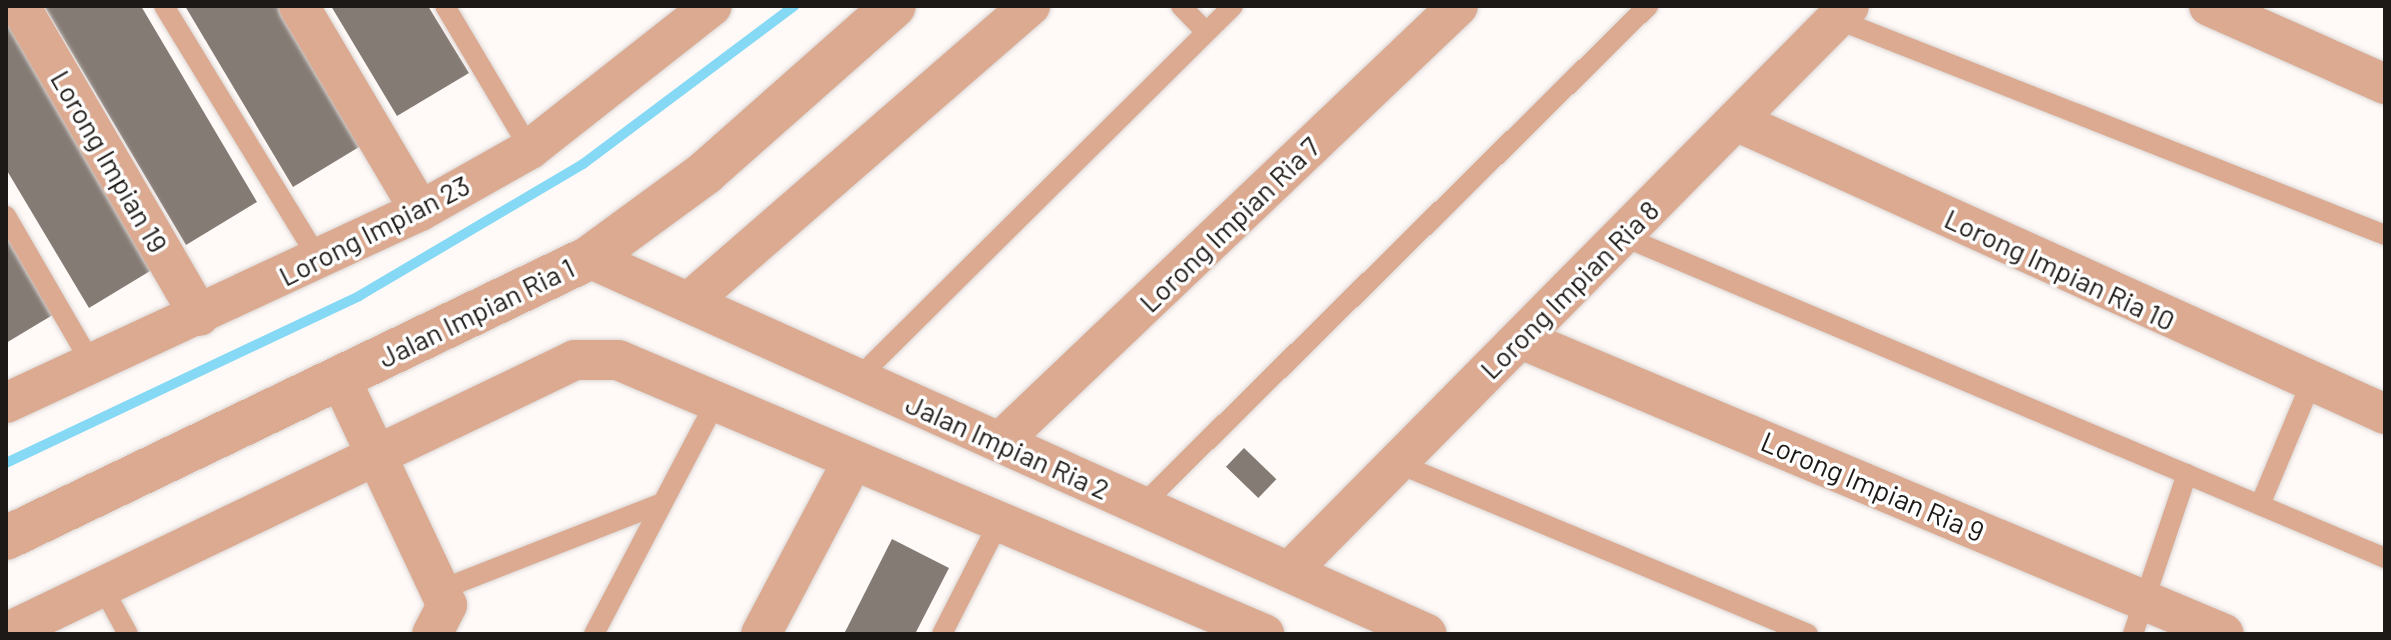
<!DOCTYPE html>
<style>
body{margin:0}
#map{position:relative;width:2391px;height:640px;overflow:hidden;background:#fffaf8;font-family:Barlow,sans-serif}
div>[style]{position:absolute}
[style*='--x']{left:calc(var(--x)*1px);top:calc(var(--y)*1px);width:calc(var(--w)*1px);rotate:calc(var(--a)*1deg)}
.stream>*{height:10px;margin:-5px;padding:0 5px;transform-origin:5px;border-radius:5px;background:#85d9f4}
.building>*{inset:0;background:#857b75;transform-origin:0 0}
.roads{filter:drop-shadow(0 0 2px #dbd6d4) drop-shadow(0 0 2px #dbd6d4)}
.service>*{height:20px;margin:-10px;padding:0 10px;transform-origin:10px;border-radius:10px;background:#dbaa91}
.minor>*{height:40px;margin:-20px;padding:0 20px;transform-origin:20px;border-radius:20px;background:#dbaa91}
.tertiary>*{height:44px;margin:-22px;padding:0 22px;transform-origin:22px;border-radius:22px;background:#dbaa91}
span{translate:-50% -50%;white-space:nowrap;text-align:center;line-height:1.15;-webkit-text-stroke:7px #fff;paint-order:stroke}
.street-label{font-size:28px;color:#1d1917}
.frame{position:absolute;inset:0;border:8px solid #1d1917;pointer-events:none}
</style>
<div id="map">
<div class="stream">
<i style="--x:6;--y:463;--w:391;--a:-25.3"></i>
<i style="--x:359;--y:296;--w:260;--a:-30.5"></i>
<i style="--x:583;--y:164;--w:264;--a:-36.8"></i>
</div>
<div class="building">
<i style="clip-path:polygon(44px 6px,141px 6px,257px 202px,186px 245px)"></i>
<i style="clip-path:polygon(185px 6px,282px 6px,364px 144px,293px 187px)"></i>
<i style="clip-path:polygon(331px 6px,428px 6px,469px 73px,397px 116px)"></i>
<i style="clip-path:polygon(6px 7px,160px 265px,89px 308px,6px 169px)"></i>
<i style="clip-path:polygon(6px 229px,56px 313px,6px 343px)"></i>
<i style="left:1244px;top:448px;width:45px;height:26px;rotate:44deg"></i>
<i style="clip-path:polygon(892px 539px,949px 568px,915px 634px,844px 634px)"></i>
</div>
<div class="roads">
<div class="service">
<i style="--x:164;--y:6;--w:298;--a:58.6"></i>
<i style="--x:445;--y:6;--w:166;--a:59.3"></i>
<i style="--x:1181;--y:6;--w:36;--a:46"></i>
<i style="--x:1836;--y:19;--w:590;--a:21.48"></i>
<i style="--x:6;--y:216;--w:173;--a:59.9"></i>
<i style="--x:1622;--y:236;--w:828;--a:22.88"></i>
<i style="--x:858;--y:378;--w:528;--a:-44.77"></i>
<i style="--x:1397;--y:463;--w:445;--a:22.6"></i>
<i style="--x:1142;--y:505;--w:711;--a:-44.6"></i>
<i style="--x:2260;--y:505;--w:132;--a:-67.3"></i>
<i style="--x:103;--y:588;--w:52;--a:61.5"></i>
<i style="--x:440;--y:590;--w:238;--a:-21.4"></i>
<i style="--x:594;--y:634;--w:262;--a:-62.3"></i>
<i style="--x:942;--y:634;--w:126;--a:-63"></i>
<i style="--x:2133;--y:634;--w:169;--a:-71.4"></i>
</div>
<div class="minor">
<i style="--x:20;--y:6;--w:358;--a:59.9"></i>
<i style="--x:299;--y:6;--w:238;--a:59.4"></i>
<i style="--x:2209;--y:6;--w:193;--a:23.9"></i>
<i style="--x:1736;--y:121;--w:712;--a:24.3"></i>
<i style="--x:589;--y:258;--w:918;--a:24.17"></i>
<i style="--x:689;--y:302;--w:452;--a:-41"></i>
<i style="--x:1521;--y:339;--w:762;--a:22.76"></i>
<i style="--x:340;--y:378;--w:251;--a:64.8"></i>
<i style="--x:447;--y:605;--w:33;--a:117"></i>
<i style="--x:6;--y:403;--w:456;--a:-24.9"></i>
<i style="--x:420;--y:211;--w:126;--a:-29.4"></i>
<i style="--x:530;--y:149;--w:231;--a:-38.2"></i>
<i style="--x:1000;--y:442;--w:632;--a:-43.59"></i>
<i style="--x:1289;--y:572;--w:796;--a:-45.31"></i>
<i style="--x:6;--y:633;--w:631;--a:-25.63"></i>
<i style="--x:575;--y:360;--w:43;--a:0"></i>
<i style="--x:618;--y:360;--w:702;--a:22.98"></i>
<i style="--x:761;--y:634;--w:197;--a:-62.1"></i>
</div>
<div class="tertiary">
<i style="--x:6;--y:538;--w:647;--a:-25.65"></i>
<i style="--x:589;--y:258;--w:144;--a:-36.2"></i>
<i style="--x:705;--y:173;--w:252;--a:-41.5"></i>
</div>
</div>
<div class="street-label">
<span style="left:110px;top:161px;rotate:60deg">Lorong Impian 19</span>
<span style="left:1229px;top:224px;rotate:-44deg">Lorong Impian Ria 7</span>
<span style="left:374px;top:230px;rotate:-27deg">Lorong Impian 23</span>
<span style="left:2060px;top:269px;rotate:25deg">Lorong Impian Ria 10</span>
<span style="left:1569px;top:289px;rotate:-45deg">Lorong Impian Ria 8</span>
<span style="left:476px;top:312px;rotate:-26deg">Jalan Impian Ria 1</span>
<span style="left:1008px;top:446px;rotate:24deg">Jalan Impian Ria 2</span>
<span style="left:1873px;top:486px;rotate:23deg">Lorong Impian Ria 9</span>
</div>
<div class="frame"></div>
</div>
